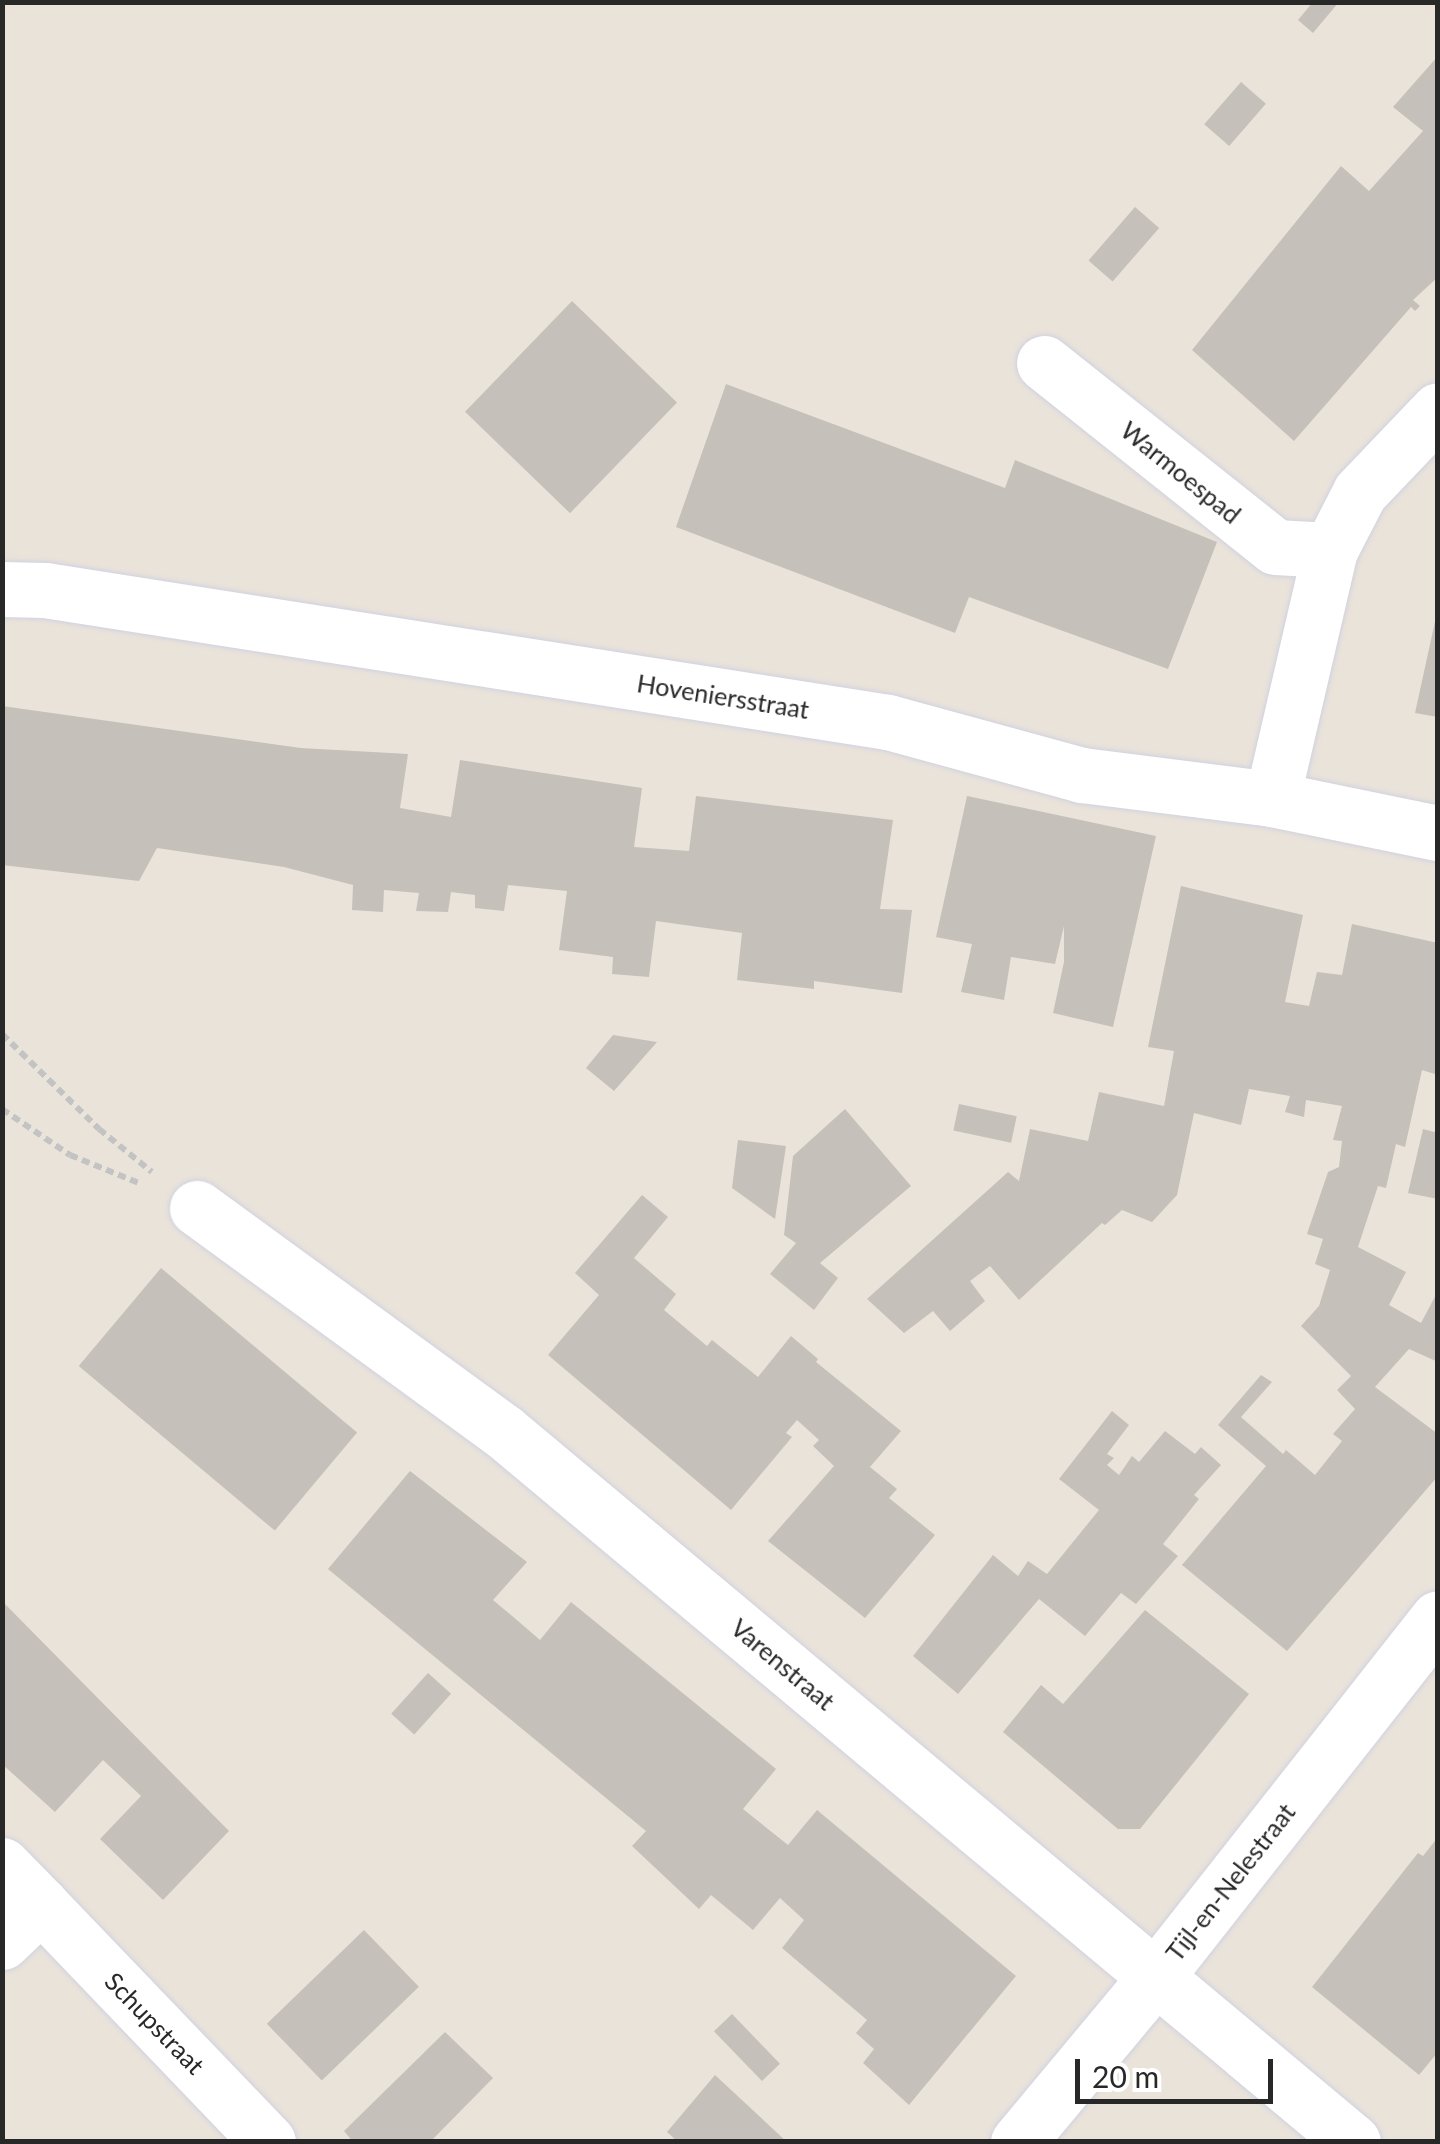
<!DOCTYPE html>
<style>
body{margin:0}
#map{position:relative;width:1440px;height:2144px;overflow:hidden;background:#eae3da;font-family:Lato,sans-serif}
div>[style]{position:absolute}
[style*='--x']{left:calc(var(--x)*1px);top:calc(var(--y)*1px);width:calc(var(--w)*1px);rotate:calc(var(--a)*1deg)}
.building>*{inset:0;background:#c5c0ba;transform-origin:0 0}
.path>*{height:6px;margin-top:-3px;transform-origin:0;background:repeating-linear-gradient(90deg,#c3c3c3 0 8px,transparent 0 13px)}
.roads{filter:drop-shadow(0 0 2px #d0d2e0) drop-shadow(0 0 2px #d0d2e0)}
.minor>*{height:55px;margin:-27.5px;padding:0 27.5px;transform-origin:27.5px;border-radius:27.5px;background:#fff}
span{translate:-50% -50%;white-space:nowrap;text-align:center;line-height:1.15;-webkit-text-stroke:8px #fff;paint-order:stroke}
.street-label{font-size:25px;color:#282828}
.frame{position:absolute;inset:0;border:5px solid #282828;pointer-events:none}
.scale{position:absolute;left:1075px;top:2059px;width:198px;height:45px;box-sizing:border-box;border:5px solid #282828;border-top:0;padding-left:12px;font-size:30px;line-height:35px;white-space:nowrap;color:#282828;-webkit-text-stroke:8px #fff;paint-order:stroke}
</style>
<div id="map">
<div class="building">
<i style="clip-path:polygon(1313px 2px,1339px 2px,1313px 33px,1298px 20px)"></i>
<i style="clip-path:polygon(1438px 56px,1438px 277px,1413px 300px,1420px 306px,1415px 311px,1411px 307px,1294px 441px,1192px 350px,1341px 166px,1369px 191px,1423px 131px,1393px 107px)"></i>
<i style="left:1241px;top:82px;width:33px;height:56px;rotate:41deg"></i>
<i style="left:1135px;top:207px;width:32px;height:71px;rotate:41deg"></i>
<i style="left:572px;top:301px;width:146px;height:154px;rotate:44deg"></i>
<i style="clip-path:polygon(726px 384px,1005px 488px,1015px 460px,1217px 542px,1168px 669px,969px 597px,955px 633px,676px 527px)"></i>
<i style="clip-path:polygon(1436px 617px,1438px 617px,1438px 717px,1415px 713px)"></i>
<i style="clip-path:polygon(2px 706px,301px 748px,408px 754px,400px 808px,451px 817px,460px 760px,642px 788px,634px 847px,689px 851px,696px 796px,893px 820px,880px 909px,912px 910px,902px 993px,814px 981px,814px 989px,737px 980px,742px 933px,656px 921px,649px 977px,612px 974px,613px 957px,559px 950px,567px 891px,508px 885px,504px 911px,475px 908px,475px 895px,451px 892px,448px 912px,416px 911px,419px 893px,384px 890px,383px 912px,352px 910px,353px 885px,284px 867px,157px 848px,139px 881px,2px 865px)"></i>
<i style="clip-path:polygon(967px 796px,1156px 836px,1113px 1027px,1053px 1013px,1064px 962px,1064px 926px,1055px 964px,1011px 957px,1004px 1000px,961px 992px,972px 944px,936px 937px)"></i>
<i style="clip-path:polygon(1181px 886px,1303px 915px,1285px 1002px,1309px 1006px,1317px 972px,1342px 975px,1352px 924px,1438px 943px,1438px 1075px,1422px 1070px,1405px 1147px,1396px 1144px,1386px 1188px,1378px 1186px,1358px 1247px,1406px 1272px,1389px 1305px,1421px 1323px,1438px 1291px,1438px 1362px,1409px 1349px,1375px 1387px,1438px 1434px,1438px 1476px,1287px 1651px,1182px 1565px,1266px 1466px,1218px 1425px,1261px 1375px,1272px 1382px,1241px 1417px,1283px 1454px,1286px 1450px,1315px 1475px,1342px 1441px,1333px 1434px,1355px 1409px,1337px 1390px,1351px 1376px,1301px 1326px,1319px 1306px,1330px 1270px,1315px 1264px,1323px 1239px,1307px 1234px,1328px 1172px,1339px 1167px,1342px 1141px,1333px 1140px,1342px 1106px,1306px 1100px,1304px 1117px,1285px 1112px,1290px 1096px,1249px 1089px,1241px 1125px,1194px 1113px,1177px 1195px,1152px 1222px,1122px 1210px,1105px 1225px,1102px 1223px,1019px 1300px,990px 1266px,970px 1281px,985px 1301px,950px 1331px,933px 1311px,904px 1333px,867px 1299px,1008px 1172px,1019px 1181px,1030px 1129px,1088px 1141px,1099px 1092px,1164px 1106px,1174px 1051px,1148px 1047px)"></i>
<i style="clip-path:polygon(613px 1035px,657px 1042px,614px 1091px,586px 1068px)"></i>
<i style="left:959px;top:1104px;width:59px;height:27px;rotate:12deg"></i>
<i style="clip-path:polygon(845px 1109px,911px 1186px,820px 1263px,838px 1278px,814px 1310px,770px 1274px,796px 1243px,784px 1235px,793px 1156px)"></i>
<i style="clip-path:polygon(1423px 1129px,1438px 1133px,1438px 1199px,1408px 1193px)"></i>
<i style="clip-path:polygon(738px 1140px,786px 1146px,775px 1219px,732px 1188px)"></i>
<i style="clip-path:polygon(642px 1195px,668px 1217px,634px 1258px,676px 1294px,664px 1310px,707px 1346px,712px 1340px,758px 1377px,791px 1336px,818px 1359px,816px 1362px,901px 1431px,870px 1467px,897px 1489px,889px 1498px,935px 1535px,865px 1618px,768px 1541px,834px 1466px,813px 1446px,819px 1440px,797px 1420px,786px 1433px,792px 1437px,731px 1510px,548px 1355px,599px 1295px,575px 1273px)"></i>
<i style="left:161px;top:1268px;width:256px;height:128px;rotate:40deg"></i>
<i style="clip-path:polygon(1112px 1411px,1129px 1425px,1107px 1454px,1114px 1458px,1107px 1465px,1119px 1475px,1132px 1456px,1139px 1462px,1165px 1431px,1195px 1454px,1201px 1447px,1221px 1465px,1194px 1495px,1199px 1499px,1163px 1544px,1178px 1556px,1136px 1604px,1121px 1593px,1085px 1636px,1039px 1599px,958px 1694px,913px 1656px,993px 1555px,1018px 1576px,1028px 1561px,1047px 1574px,1099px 1510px,1059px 1479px)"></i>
<i style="clip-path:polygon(410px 1471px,527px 1562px,493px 1600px,518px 1621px,540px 1640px,571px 1602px,776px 1769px,743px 1809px,788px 1845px,817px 1810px,1016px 1976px,909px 2105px,863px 2063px,874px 2049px,856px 2033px,867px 2020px,782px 1948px,804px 1920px,780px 1898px,753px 1930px,711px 1895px,699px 1909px,632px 1846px,646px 1831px,328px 1569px)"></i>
<i style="clip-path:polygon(2px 1601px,229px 1831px,163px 1900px,100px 1839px,141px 1796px,103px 1760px,55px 1812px,2px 1764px)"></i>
<i style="clip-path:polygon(1145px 1610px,1249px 1694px,1140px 1829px,1118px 1829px,1003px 1732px,1041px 1685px,1063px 1704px)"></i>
<i style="left:428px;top:1673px;width:31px;height:55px;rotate:42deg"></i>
<i style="clip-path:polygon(1438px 1837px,1438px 2052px,1419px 2075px,1312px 1987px,1418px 1853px,1423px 1856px)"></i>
<i style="left:364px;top:1930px;width:79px;height:135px;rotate:46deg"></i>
<i style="left:732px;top:2014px;width:69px;height:25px;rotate:46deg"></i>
<i style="clip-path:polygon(445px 2032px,493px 2078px,430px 2142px,353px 2142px,344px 2131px)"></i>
<i style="clip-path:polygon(715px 2075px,787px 2142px,678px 2142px,667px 2132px)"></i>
</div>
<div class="path">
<i style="--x:2;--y:1034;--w:136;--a:44.4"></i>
<i style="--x:99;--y:1129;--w:68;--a:39.1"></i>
<i style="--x:2;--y:1109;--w:82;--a:34.1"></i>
<i style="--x:70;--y:1155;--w:77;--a:22.2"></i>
</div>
<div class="roads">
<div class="minor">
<i style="--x:1044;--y:363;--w:295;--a:38.5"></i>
<i style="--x:1275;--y:547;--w:55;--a:3.1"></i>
<i style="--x:1330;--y:550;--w:65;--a:-62.7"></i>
<i style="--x:1360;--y:492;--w:113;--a:-46.4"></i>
<i style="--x:2;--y:589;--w:43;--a:1.3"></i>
<i style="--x:45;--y:590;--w:853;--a:8.9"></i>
<i style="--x:888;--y:722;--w:201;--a:15.3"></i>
<i style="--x:1082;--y:775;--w:192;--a:7.2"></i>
<i style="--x:1272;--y:799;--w:169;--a:11.6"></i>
<i style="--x:1272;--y:799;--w:256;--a:-76.9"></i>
<i style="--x:197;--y:1208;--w:379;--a:36.1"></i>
<i style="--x:503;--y:1431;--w:1108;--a:39.91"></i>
<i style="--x:2;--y:1865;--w:56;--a:45.7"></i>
<i style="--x:2;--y:1942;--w:54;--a:-43.5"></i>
<i style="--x:41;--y:1905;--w:328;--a:46.2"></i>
<i style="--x:1018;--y:2142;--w:217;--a:-50.2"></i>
<i style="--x:1157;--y:1975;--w:454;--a:-51.8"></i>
</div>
</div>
<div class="street-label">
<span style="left:1181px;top:472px;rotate:39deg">Warmoespad</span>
<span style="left:723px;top:696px;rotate:9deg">Hoveniersstraat</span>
<span style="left:783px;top:1664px;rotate:40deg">Varenstraat</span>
<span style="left:1230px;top:1882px;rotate:-52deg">Tijl-en-Nelestraat</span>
<span style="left:155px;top:2023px;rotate:46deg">Schupstraat</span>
</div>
<div class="frame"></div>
<div class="scale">20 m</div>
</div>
